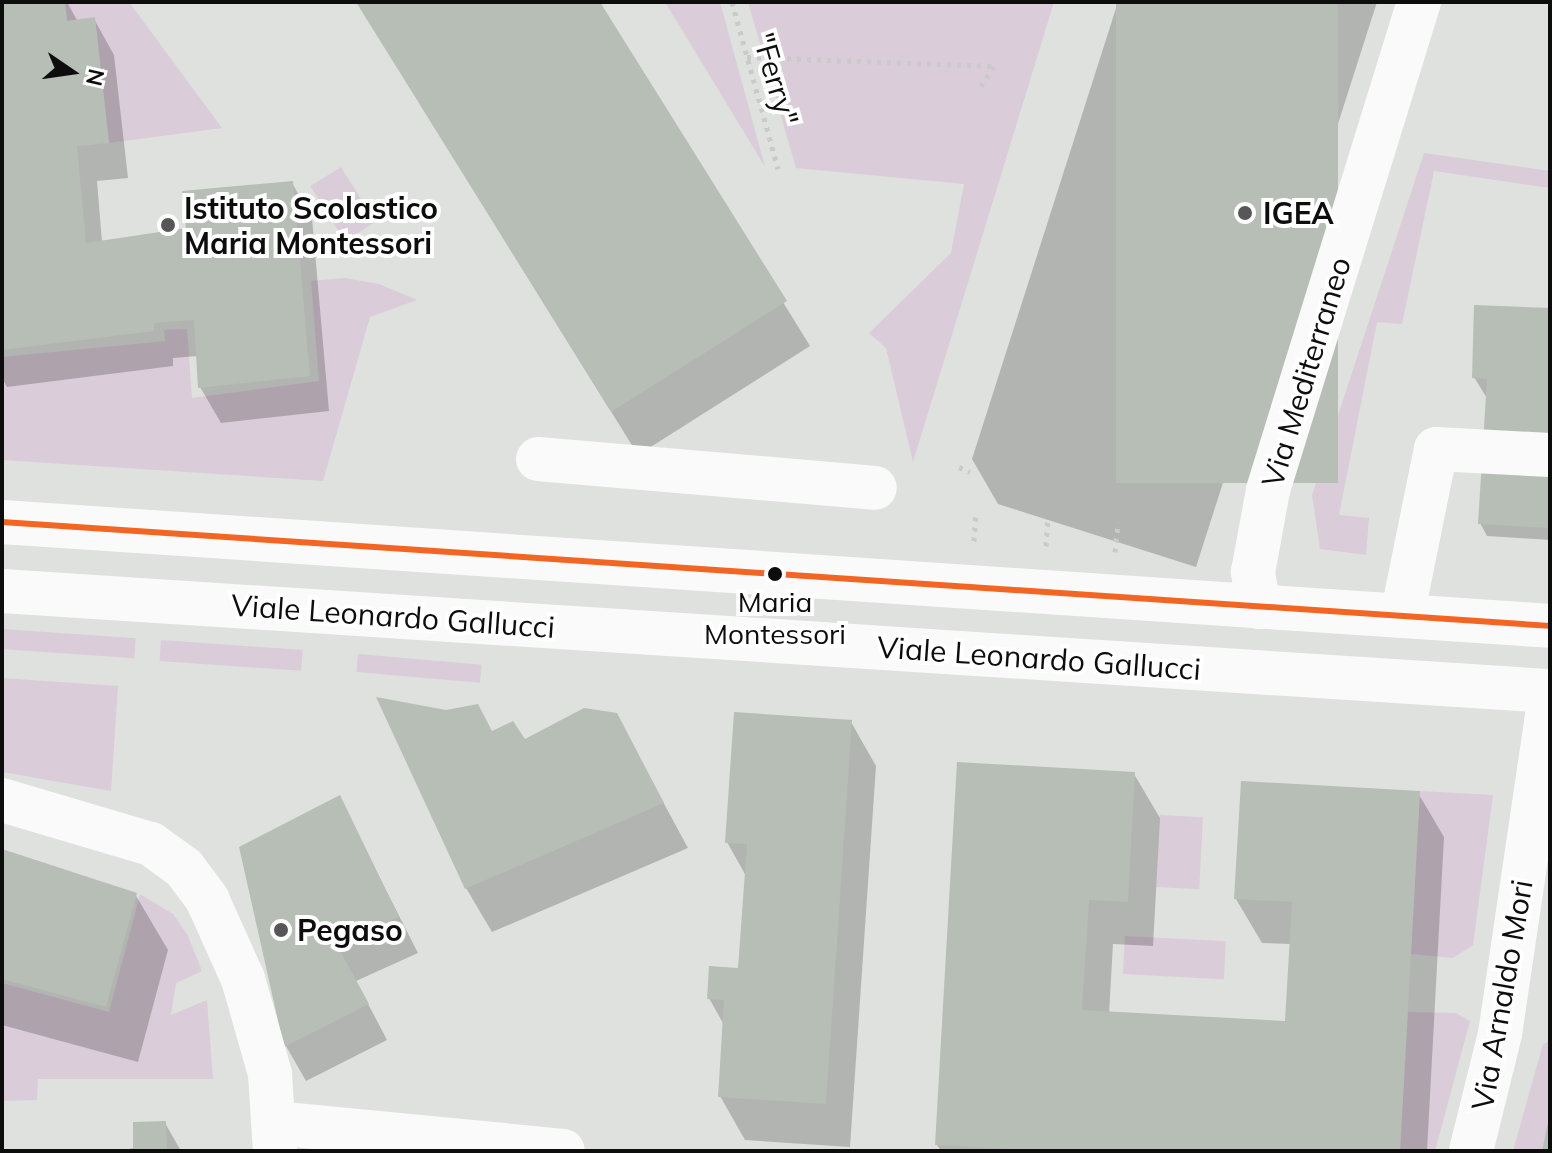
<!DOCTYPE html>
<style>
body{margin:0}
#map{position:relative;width:1552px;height:1153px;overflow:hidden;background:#dfe1de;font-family:Mulish,sans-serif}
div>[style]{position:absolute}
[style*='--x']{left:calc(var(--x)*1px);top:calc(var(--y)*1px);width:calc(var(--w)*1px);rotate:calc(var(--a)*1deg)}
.green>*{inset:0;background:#daccd8;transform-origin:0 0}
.shadow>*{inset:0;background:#0003}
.building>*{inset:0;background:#b7beb6;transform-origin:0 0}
.path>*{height:5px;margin-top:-2.5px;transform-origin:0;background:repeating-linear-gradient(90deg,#cacaca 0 4px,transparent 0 10px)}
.minor>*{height:44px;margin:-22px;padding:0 22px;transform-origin:22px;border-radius:22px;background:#fafafa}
.bus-1>*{height:6px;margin:-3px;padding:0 3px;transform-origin:3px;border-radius:3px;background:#f26522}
.dots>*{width:22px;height:22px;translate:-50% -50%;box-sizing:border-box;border:4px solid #fff;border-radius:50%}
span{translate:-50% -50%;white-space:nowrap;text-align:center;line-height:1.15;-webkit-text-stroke:8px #fff;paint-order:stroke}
.bus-label{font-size:28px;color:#0c0d0c}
.street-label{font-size:30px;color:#0c0d0c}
.poi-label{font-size:30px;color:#0c0d0c;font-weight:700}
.left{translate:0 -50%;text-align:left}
.frame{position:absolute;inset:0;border:4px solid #0c0d0c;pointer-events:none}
.north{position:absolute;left:32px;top:32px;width:80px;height:80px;-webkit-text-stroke:6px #fff;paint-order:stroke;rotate:103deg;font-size:22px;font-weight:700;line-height:32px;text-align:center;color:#0c0d0c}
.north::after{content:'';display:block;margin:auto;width:28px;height:36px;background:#0c0d0c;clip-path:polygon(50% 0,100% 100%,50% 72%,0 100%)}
</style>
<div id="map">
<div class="green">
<i style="clip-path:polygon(65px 2px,129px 2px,222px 128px,109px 143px,95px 18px,67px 21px)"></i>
<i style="clip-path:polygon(665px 2px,720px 2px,765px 167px)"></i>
<i style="clip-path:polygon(748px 2px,1054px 2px,913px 462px,886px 348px,869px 333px,951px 253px,964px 184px,796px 168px)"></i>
<i style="clip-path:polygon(1424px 153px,1550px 171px,1550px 188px,1434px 171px,1402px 324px,1377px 322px,1339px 515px,1369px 518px,1366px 555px,1320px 549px,1312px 495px)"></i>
<i style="left:341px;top:167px;width:65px;height:36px;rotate:58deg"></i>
<i style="clip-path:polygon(345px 278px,379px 284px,417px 300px,370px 317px,323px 481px,2px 460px,2px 357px,165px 341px,164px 330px,187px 329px,192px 398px,319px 381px,311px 281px)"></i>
<i style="left:2px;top:629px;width:134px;height:20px;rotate:4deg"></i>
<i style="left:161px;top:640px;width:142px;height:21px;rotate:4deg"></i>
<i style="left:358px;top:654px;width:124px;height:18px;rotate:5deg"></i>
<i style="clip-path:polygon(2px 678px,118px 686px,111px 791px,2px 772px)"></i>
<i style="clip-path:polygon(1420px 791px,1493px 795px,1473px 945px,1453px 958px,1411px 954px)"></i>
<i style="left:1160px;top:815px;width:43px;height:72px;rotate:3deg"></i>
<i style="clip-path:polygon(140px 894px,173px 914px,188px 936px,202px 971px,176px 983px,171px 1015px,207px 1000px,213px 1079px,38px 1079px,37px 1100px,2px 1101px,2px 983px,109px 1012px)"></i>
<i style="left:1125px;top:936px;width:101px;height:38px;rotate:3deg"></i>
<i style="clip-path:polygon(1408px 1012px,1456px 1013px,1470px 1021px,1435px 1151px,1400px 1151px)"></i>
<i style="clip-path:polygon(1550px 1041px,1550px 1151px,1513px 1151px,1543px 1044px)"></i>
</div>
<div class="shadow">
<i style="clip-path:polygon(67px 2px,78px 22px,94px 19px,114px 55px,128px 178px,97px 181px,102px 242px,189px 229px,292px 183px,312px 218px,329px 411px,221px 423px,200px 387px,198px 356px,173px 358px,173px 366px,7px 387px,2px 378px,2px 3px)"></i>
<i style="clip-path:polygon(357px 2px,598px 2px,810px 346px,638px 455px)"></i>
<i style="clip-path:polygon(1118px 2px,1377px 2px,1196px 567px,998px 504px,972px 459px)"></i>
<i style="clip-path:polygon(1550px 310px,1550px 540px,1487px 536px,1480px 523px,1488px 400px,1474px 377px)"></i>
<i style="clip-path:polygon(616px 715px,688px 848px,492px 932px,466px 888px,493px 733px,524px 741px)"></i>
<i style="clip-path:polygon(851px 722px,876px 766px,850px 1147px,745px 1140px,720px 1096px,724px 1025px,709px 998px,740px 970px,746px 876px,727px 842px)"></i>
<i style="clip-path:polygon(1134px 774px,1160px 818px,1153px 946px,1113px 944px,1109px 1014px,1287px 1023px,1291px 944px,1262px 943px,1236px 899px,1418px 793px,1444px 837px,1427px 1151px,941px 1151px,937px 1145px)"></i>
<i style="clip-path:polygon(339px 798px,418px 953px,356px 981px,387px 1040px,306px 1081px,286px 1046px,241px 848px)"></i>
<i style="clip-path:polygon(2px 851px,135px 894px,168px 950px,138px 1062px,2px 1025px)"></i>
<i style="clip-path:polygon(165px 1123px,181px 1151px,88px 1151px,135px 1150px)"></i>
</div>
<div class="building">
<i style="clip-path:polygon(2px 2px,65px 2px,67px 21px,95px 17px,109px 143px,77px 146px,86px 243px,186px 228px,182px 191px,293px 181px,310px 376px,198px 388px,194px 320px,154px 323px,154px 331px,2px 350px)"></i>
<i style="clip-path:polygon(356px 2px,600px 2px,787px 301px,611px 412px)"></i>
<i style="left:1116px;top:2px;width:222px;height:481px"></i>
<i style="clip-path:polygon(1474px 305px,1550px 308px,1550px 528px,1478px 524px,1487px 379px,1472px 378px)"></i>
<i style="clip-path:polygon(376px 697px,446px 710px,478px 704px,492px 731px,513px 721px,525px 739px,584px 708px,617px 713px,664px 803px,465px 889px)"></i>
<i style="clip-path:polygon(734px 712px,852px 720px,826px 1104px,718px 1097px,724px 1000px,707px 999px,709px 966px,738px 968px,747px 844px,725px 843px)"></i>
<i style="clip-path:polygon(957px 762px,1135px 772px,1128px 902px,1089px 900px,1082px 1010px,1285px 1021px,1292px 902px,1234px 899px,1241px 781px,1420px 791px,1400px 1151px,1048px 1151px,935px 1145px)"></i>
<i style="clip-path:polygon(340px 795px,399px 917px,337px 945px,369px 1004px,284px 1047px,239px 847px)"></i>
<i style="clip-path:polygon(2px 849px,137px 893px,106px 1007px,2px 979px)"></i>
<i style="clip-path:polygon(1549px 1118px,1550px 1151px,1542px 1151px)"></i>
<i style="clip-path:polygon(166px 1121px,167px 1151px,119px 1151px,133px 1148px,133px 1122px)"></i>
</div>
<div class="path">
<i style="--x:732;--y:2;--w:173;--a:74.6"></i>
<i style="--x:747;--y:57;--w:247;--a:2.1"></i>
<i style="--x:994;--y:66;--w:27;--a:123"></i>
<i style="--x:959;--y:467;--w:12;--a:24"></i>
<i style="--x:974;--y:541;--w:26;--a:-86"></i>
<i style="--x:1046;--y:546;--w:27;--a:-86"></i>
<i style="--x:1115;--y:552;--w:30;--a:-84"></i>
</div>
<div class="minor">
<i style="--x:538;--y:459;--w:338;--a:4.9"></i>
<i style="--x:2;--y:522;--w:1551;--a:3.84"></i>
<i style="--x:2;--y:591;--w:1551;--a:3.7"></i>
<i style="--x:1259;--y:607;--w:36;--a:-100"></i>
<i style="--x:1253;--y:572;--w:83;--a:-79.6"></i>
<i style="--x:1268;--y:490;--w:511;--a:-72.81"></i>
<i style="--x:1402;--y:616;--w:170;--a:-78.5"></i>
<i style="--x:1436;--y:449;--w:114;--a:3"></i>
<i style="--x:2;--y:800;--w:155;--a:16.5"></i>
<i style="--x:151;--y:844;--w:41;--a:36"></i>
<i style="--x:184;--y:868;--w:39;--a:53"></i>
<i style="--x:207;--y:899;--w:88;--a:65.8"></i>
<i style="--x:243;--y:979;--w:99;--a:74.1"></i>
<i style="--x:270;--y:1074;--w:77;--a:86.3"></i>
<i style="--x:274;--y:1123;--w:290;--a:5.5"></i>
<i style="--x:1471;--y:1151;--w:121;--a:-76.1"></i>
<i style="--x:1500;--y:1034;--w:343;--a:-81.6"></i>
</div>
<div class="bus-1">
<i style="--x:2;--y:522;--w:1551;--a:3.84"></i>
</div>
<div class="dots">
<i style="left:1245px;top:213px;background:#565756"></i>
<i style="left:168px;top:225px;background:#565756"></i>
<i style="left:775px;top:574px;background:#0c0d0c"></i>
<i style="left:281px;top:930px;background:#565756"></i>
</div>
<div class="bus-label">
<span style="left:775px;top:618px">Maria<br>Montessori</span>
</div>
<div class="street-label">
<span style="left:776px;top:79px;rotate:74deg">"Ferry"</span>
<span style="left:1306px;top:372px;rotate:-73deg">Via Mediterraneo</span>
<span style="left:393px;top:616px;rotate:4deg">Viale Leonardo Gallucci</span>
<span style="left:1039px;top:658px;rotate:4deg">Viale Leonardo Gallucci</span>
<span style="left:1502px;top:995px;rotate:-80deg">Via Arnaldo Mori</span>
</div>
<div class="poi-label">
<span class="left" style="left:184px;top:225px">Istituto Scolastico<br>Maria Montessori</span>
<span class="left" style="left:1263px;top:213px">IGEA</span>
<span class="left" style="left:297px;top:930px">Pegaso</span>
</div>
<div class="frame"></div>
<div class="north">N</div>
</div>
